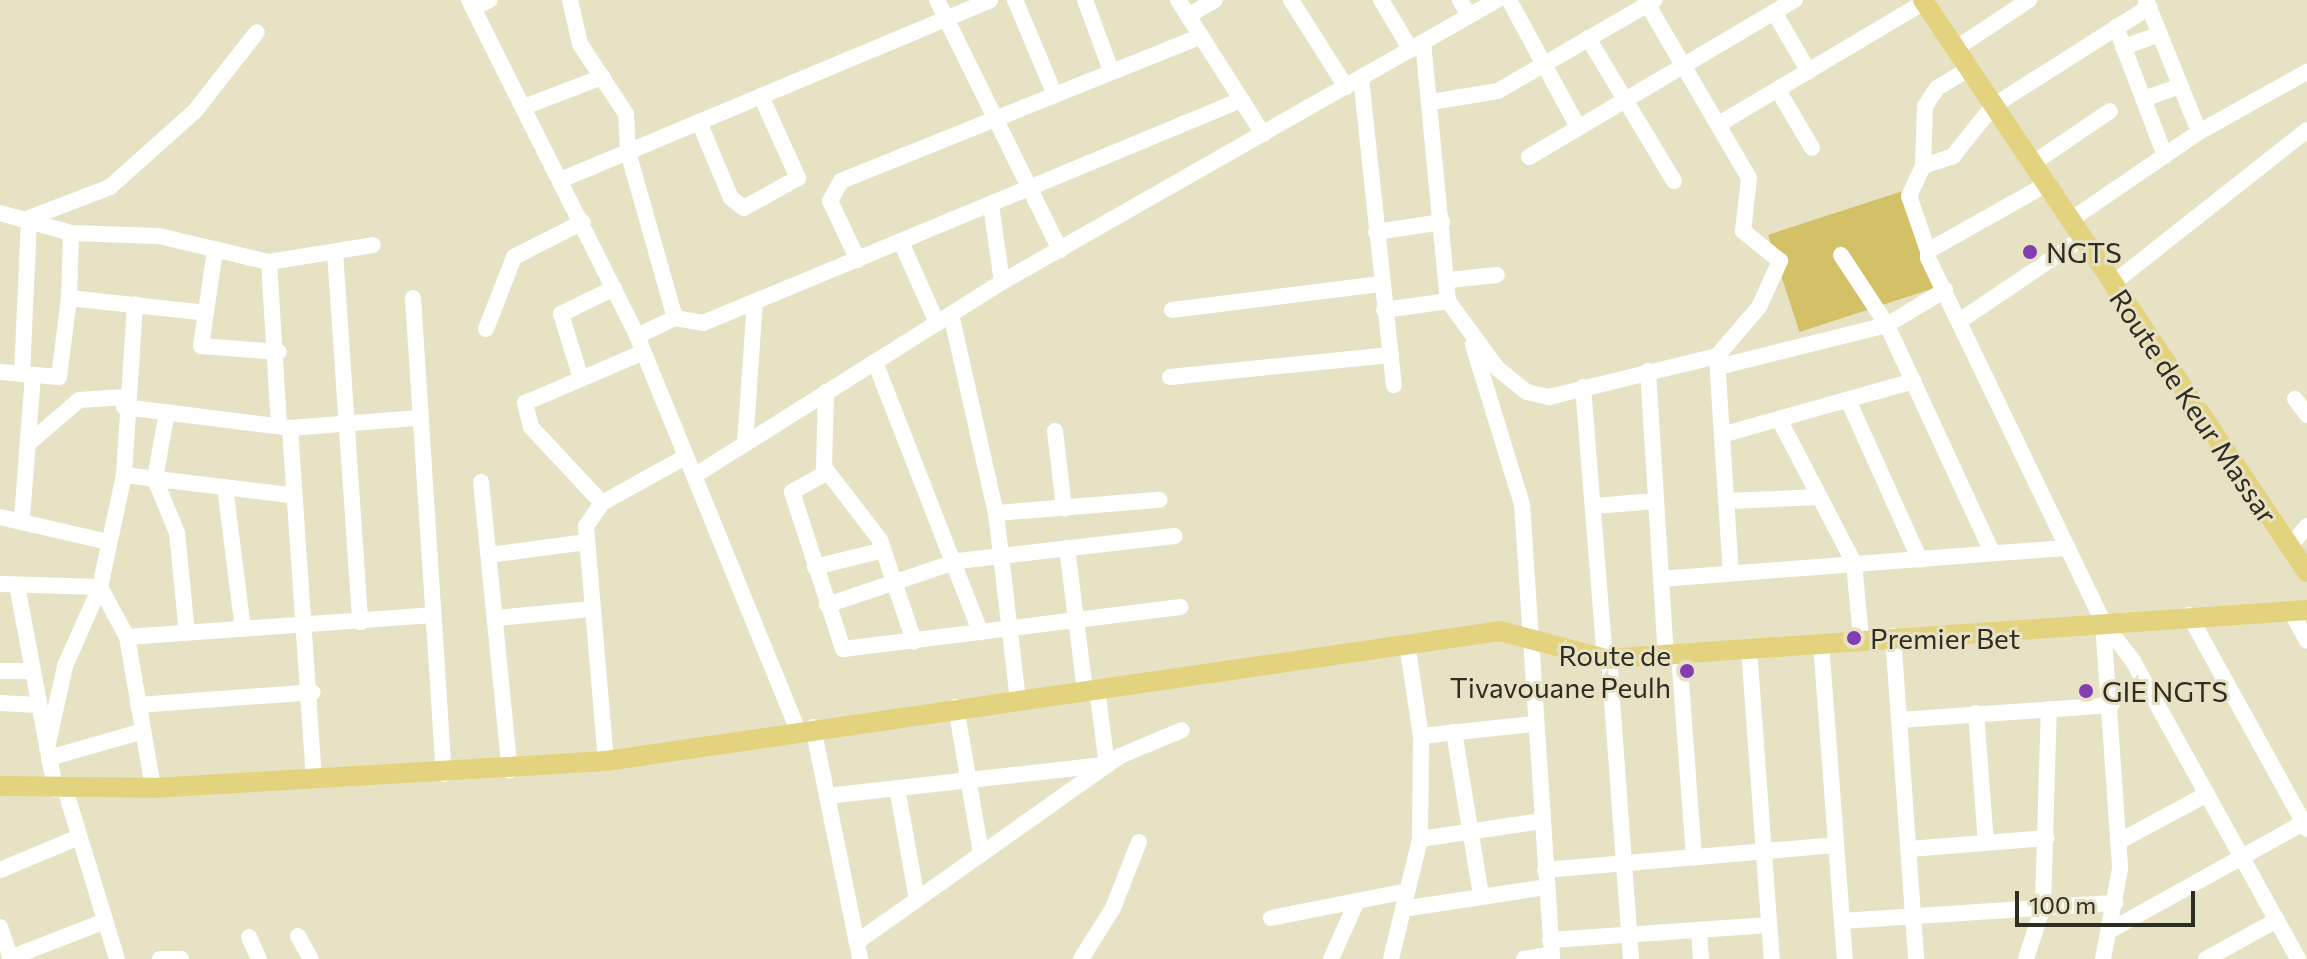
<!DOCTYPE html>
<style>
body{margin:0}
#map{position:relative;width:2307px;height:959px;overflow:hidden;background:#e8e2c5;font-family:Commissioner,sans-serif}
div>[style]{position:absolute}
[style*='--x']{left:calc(var(--x)*1px);top:calc(var(--y)*1px);width:calc(var(--w)*1px);rotate:calc(var(--a)*1deg)}
.green>*{inset:0;background:#d3c168;transform-origin:0 0}
.minor>*{height:16px;margin:-8px;padding:0 8px;transform-origin:8px;border-radius:8px;background:#fff}
.major>*{height:20px;margin:-10px;padding:0 10px;transform-origin:10px;border-radius:10px;background:#e3d37f}
.dots>*{width:22px;height:22px;translate:-50% -50%;box-sizing:border-box;border:4px solid #e8e2c5;border-radius:50%}
span{translate:-50% -50%;white-space:nowrap;text-align:center;line-height:1.15;-webkit-text-stroke:6px #e8e2c5;paint-order:stroke}
.poi-label{font-size:28px;color:#2f2d22}
.left{translate:0 -50%;text-align:left}
.right{translate:-100% -50%;text-align:right}
.street-label{font-size:28px;color:#2f2d22}
.scale{position:absolute;left:2015px;top:891px;width:180px;height:36px;box-sizing:border-box;border:4px solid #2f2d22;border-top:0;padding-left:10px;font-size:24px;line-height:28px;white-space:nowrap;color:#2f2d22;-webkit-text-stroke:6px #e8e2c5;paint-order:stroke}
</style>
<div id="map">
<div class="green">
<i style="left:1903px;top:191px;width:102px;height:142px;rotate:72deg"></i>
</div>
<div class="minor">
<i style="--x:469;--y:0;--w:376;--a:63.4"></i>
<i style="--x:637;--y:336;--w:424;--a:67.8"></i>
<i style="--x:570;--y:0;--w:45;--a:77.2"></i>
<i style="--x:580;--y:44;--w:84;--a:56.7"></i>
<i style="--x:626;--y:114;--w:38;--a:87"></i>
<i style="--x:628;--y:152;--w:173;--a:74.2"></i>
<i style="--x:937;--y:0;--w:279;--a:63.8"></i>
<i style="--x:1015;--y:0;--w:101;--a:67.2"></i>
<i style="--x:1085;--y:0;--w:72;--a:69.8"></i>
<i style="--x:1178;--y:0;--w:159;--a:57.6"></i>
<i style="--x:1291;--y:0;--w:103;--a:57.7"></i>
<i style="--x:1381;--y:0;--w:58;--a:59"></i>
<i style="--x:1460;--y:0;--w:18;--a:61"></i>
<i style="--x:1509;--y:0;--w:145;--a:61.5"></i>
<i style="--x:2146;--y:0;--w:142;--a:68.1"></i>
<i style="--x:474;--y:7;--w:17;--a:-24"></i>
<i style="--x:1774;--y:12;--w:69;--a:59.7"></i>
<i style="--x:1188;--y:16;--w:31;--a:-31"></i>
<i style="--x:2116;--y:27;--w:138;--a:69.2"></i>
<i style="--x:1588;--y:38;--w:167;--a:59"></i>
<i style="--x:1423;--y:42;--w:260;--a:84.5"></i>
<i style="--x:1448;--y:301;--w:83;--a:53.8"></i>
<i style="--x:1497;--y:368;--w:38;--a:39"></i>
<i style="--x:1527;--y:392;--w:23;--a:13"></i>
<i style="--x:1549;--y:397;--w:173;--a:-13.7"></i>
<i style="--x:1717;--y:356;--w:65;--a:-49.4"></i>
<i style="--x:1759;--y:307;--w:51;--a:-65.5"></i>
<i style="--x:1780;--y:261;--w:48;--a:-141"></i>
<i style="--x:1743;--y:231;--w:53;--a:-83.5"></i>
<i style="--x:1749;--y:178;--w:206;--a:-120.3"></i>
<i style="--x:2123;--y:47;--w:39;--a:-19"></i>
<i style="--x:1955;--y:49;--w:89;--a:-33.5"></i>
<i style="--x:1361;--y:78;--w:309;--a:83.9"></i>
<i style="--x:1778;--y:90;--w:67;--a:59.6"></i>
<i style="--x:2143;--y:99;--w:39;--a:-19"></i>
<i style="--x:1431;--y:102;--w:68;--a:-9.3"></i>
<i style="--x:1498;--y:91;--w:181;--a:-30.1"></i>
<i style="--x:524;--y:107;--w:84;--a:-21"></i>
<i style="--x:699;--y:122;--w:82;--a:67.2"></i>
<i style="--x:731;--y:198;--w:16;--a:38"></i>
<i style="--x:744;--y:208;--w:62;--a:-29.1"></i>
<i style="--x:798;--y:178;--w:90;--a:-114.3"></i>
<i style="--x:1719;--y:124;--w:243;--a:-30.7"></i>
<i style="--x:1529;--y:157;--w:309;--a:-30.6"></i>
<i style="--x:2032;--y:164;--w:94;--a:-34.2"></i>
<i style="--x:1923;--y:166;--w:32;--a:-18"></i>
<i style="--x:1953;--y:156;--w:64;--a:-51.3"></i>
<i style="--x:1993;--y:106;--w:185;--a:-32.4"></i>
<i style="--x:563;--y:179;--w:463;--a:-22.7"></i>
<i style="--x:2045;--y:185;--w:134;--a:150.6"></i>
<i style="--x:1928;--y:251;--w:7;--a:90"></i>
<i style="--x:1928;--y:258;--w:404;--a:64.3"></i>
<i style="--x:2103;--y:622;--w:49;--a:52.4"></i>
<i style="--x:2133;--y:661;--w:341;--a:61"></i>
<i style="--x:991;--y:205;--w:78;--a:81.9"></i>
<i style="--x:0;--y:213;--w:74;--a:15.7"></i>
<i style="--x:71;--y:233;--w:88;--a:2"></i>
<i style="--x:159;--y:236;--w:113;--a:13.3"></i>
<i style="--x:269;--y:262;--w:105;--a:-9.3"></i>
<i style="--x:2069;--y:221;--w:158;--a:-34.4"></i>
<i style="--x:2199;--y:132;--w:124;--a:-29.1"></i>
<i style="--x:1376;--y:232;--w:67;--a:-8.6"></i>
<i style="--x:901;--y:242;--w:89;--a:66"></i>
<i style="--x:215;--y:251;--w:96;--a:98.4"></i>
<i style="--x:201;--y:346;--w:78;--a:4.4"></i>
<i style="--x:1928;--y:251;--w:58;--a:-109.1"></i>
<i style="--x:1909;--y:196;--w:33;--a:-65"></i>
<i style="--x:1923;--y:166;--w:60;--a:-88.1"></i>
<i style="--x:1925;--y:106;--w:22;--a:-56"></i>
<i style="--x:1937;--y:88;--w:37;--a:-31"></i>
<i style="--x:335;--y:252;--w:371;--a:86.1"></i>
<i style="--x:1841;--y:255;--w:84;--a:56.7"></i>
<i style="--x:1887;--y:325;--w:250;--a:65.2"></i>
<i style="--x:858;--y:260;--w:65;--a:-115.4"></i>
<i style="--x:830;--y:201;--w:23;--a:-61"></i>
<i style="--x:841;--y:181;--w:388;--a:-21.9"></i>
<i style="--x:269;--y:262;--w:164;--a:86.5"></i>
<i style="--x:1449;--y:280;--w:48;--a:-5.9"></i>
<i style="--x:2112;--y:284;--w:248;--a:-38.3"></i>
<i style="--x:69;--y:298;--w:65;--a:-88.2"></i>
<i style="--x:413;--y:298;--w:477;--a:86.3"></i>
<i style="--x:1172;--y:310;--w:212;--a:-7.1"></i>
<i style="--x:1384;--y:310;--w:65;--a:-8"></i>
<i style="--x:951;--y:314;--w:204;--a:77.3"></i>
<i style="--x:996;--y:513;--w:187;--a:83.3"></i>
<i style="--x:1961;--y:320;--w:145;--a:-34"></i>
<i style="--x:486;--y:329;--w:77;--a:-68.7"></i>
<i style="--x:514;--y:257;--w:77;--a:-26.9"></i>
<i style="--x:637;--y:336;--w:42;--a:-25.3"></i>
<i style="--x:675;--y:318;--w:28;--a:10"></i>
<i style="--x:703;--y:323;--w:582;--a:-22.51"></i>
<i style="--x:1473;--y:345;--w:166;--a:72.9"></i>
<i style="--x:1522;--y:504;--w:456;--a:86.2"></i>
<i style="--x:1717;--y:359;--w:214;--a:86.3"></i>
<i style="--x:875;--y:362;--w:290;--a:68.7"></i>
<i style="--x:1718;--y:367;--w:174;--a:-14"></i>
<i style="--x:1887;--y:325;--w:68;--a:-31.1"></i>
<i style="--x:1648;--y:371;--w:285;--a:86.4"></i>
<i style="--x:0;--y:372;--w:59;--a:4.8"></i>
<i style="--x:59;--y:377;--w:80;--a:-82.8"></i>
<i style="--x:69;--y:298;--w:138;--a:6.2"></i>
<i style="--x:22;--y:374;--w:156;--a:-87.4"></i>
<i style="--x:29;--y:218;--w:87;--a:-20.9"></i>
<i style="--x:110;--y:187;--w:114;--a:-41.8"></i>
<i style="--x:195;--y:111;--w:100;--a:-51.9"></i>
<i style="--x:1170;--y:377;--w:222;--a:-5.7"></i>
<i style="--x:581;--y:379;--w:68;--a:-107.1"></i>
<i style="--x:561;--y:314;--w:59;--a:-26.1"></i>
<i style="--x:1583;--y:387;--w:273;--a:85.4"></i>
<i style="--x:826;--y:392;--w:75;--a:91.5"></i>
<i style="--x:824;--y:467;--w:92;--a:52.5"></i>
<i style="--x:880;--y:540;--w:107;--a:71.4"></i>
<i style="--x:2295;--y:399;--w:20;--a:53"></i>
<i style="--x:1848;--y:400;--w:175;--a:65.8"></i>
<i style="--x:124;--y:407;--w:167;--a:7.2"></i>
<i style="--x:290;--y:428;--w:126;--a:-4.5"></i>
<i style="--x:167;--y:412;--w:68;--a:100.2"></i>
<i style="--x:155;--y:479;--w:58;--a:67.8"></i>
<i style="--x:177;--y:533;--w:100;--a:84.3"></i>
<i style="--x:1779;--y:419;--w:162;--a:62.5"></i>
<i style="--x:1854;--y:563;--w:76;--a:84.7"></i>
<i style="--x:290;--y:428;--w:353;--a:86.1"></i>
<i style="--x:1055;--y:431;--w:78;--a:83.3"></i>
<i style="--x:1725;--y:434;--w:196;--a:-15.7"></i>
<i style="--x:28;--y:444;--w:67;--a:-40.8"></i>
<i style="--x:79;--y:400;--w:46;--a:-3.7"></i>
<i style="--x:745;--y:444;--w:142;--a:-86"></i>
<i style="--x:826;--y:473;--w:39;--a:151"></i>
<i style="--x:792;--y:492;--w:165;--a:72"></i>
<i style="--x:843;--y:649;--w:340;--a:-7.1"></i>
<i style="--x:124;--y:475;--w:167;--a:6.9"></i>
<i style="--x:694;--y:476;--w:364;--a:-32.2"></i>
<i style="--x:1002;--y:282;--w:570;--a:-29.67"></i>
<i style="--x:481;--y:482;--w:290;--a:84.3"></i>
<i style="--x:225;--y:487;--w:143;--a:82.8"></i>
<i style="--x:1728;--y:501;--w:92;--a:-2.5"></i>
<i style="--x:602;--y:503;--w:104;--a:-133.1"></i>
<i style="--x:531;--y:427;--w:25;--a:-104"></i>
<i style="--x:525;--y:403;--w:129;--a:-23.2"></i>
<i style="--x:1594;--y:506;--w:62;--a:-4.6"></i>
<i style="--x:996;--y:513;--w:164;--a:-4.6"></i>
<i style="--x:0;--y:517;--w:111;--a:13"></i>
<i style="--x:22;--y:518;--w:143;--a:-85.6"></i>
<i style="--x:2289;--y:547;--w:28;--a:-49"></i>
<i style="--x:1067;--y:548;--w:144;--a:82.8"></i>
<i style="--x:489;--y:555;--w:98;--a:-7.6"></i>
<i style="--x:815;--y:567;--w:71;--a:-13.8"></i>
<i style="--x:1661;--y:579;--w:408;--a:-4.4"></i>
<i style="--x:0;--y:584;--w:100;--a:1.7"></i>
<i style="--x:17;--y:585;--w:208;--a:79.4"></i>
<i style="--x:100;--y:587;--w:57;--a:61.6"></i>
<i style="--x:127;--y:637;--w:153;--a:80.2"></i>
<i style="--x:827;--y:605;--w:138;--a:-18.6"></i>
<i style="--x:958;--y:561;--w:218;--a:-6.6"></i>
<i style="--x:2290;--y:610;--w:35;--a:61"></i>
<i style="--x:2189;--y:615;--w:244;--a:61.1"></i>
<i style="--x:496;--y:618;--w:96;--a:-5.4"></i>
<i style="--x:2103;--y:623;--w:247;--a:86"></i>
<i style="--x:2120;--y:869;--w:92;--a:100.7"></i>
<i style="--x:1893;--y:636;--w:324;--a:85.9"></i>
<i style="--x:127;--y:637;--w:306;--a:-4.1"></i>
<i style="--x:1821;--y:643;--w:317;--a:85.7"></i>
<i style="--x:1749;--y:649;--w:311;--a:85.8"></i>
<i style="--x:1679;--y:654;--w:204;--a:85.8"></i>
<i style="--x:1609;--y:659;--w:301;--a:85.8"></i>
<i style="--x:0;--y:671;--w:33;--a:0"></i>
<i style="--x:1097;--y:689;--w:77;--a:82.5"></i>
<i style="--x:0;--y:703;--w:39;--a:3"></i>
<i style="--x:138;--y:705;--w:175;--a:-4.2"></i>
<i style="--x:956;--y:707;--w:149;--a:80.3"></i>
<i style="--x:1976;--y:713;--w:130;--a:85.6"></i>
<i style="--x:1899;--y:720;--w:213;--a:-4"></i>
<i style="--x:813;--y:727;--w:237;--a:78.5"></i>
<i style="--x:1454;--y:732;--w:165;--a:80.6"></i>
<i style="--x:1421;--y:736;--w:114;--a:-6.1"></i>
<i style="--x:47;--y:748;--w:84;--a:-77.6"></i>
<i style="--x:65;--y:666;--w:86;--a:-66.1"></i>
<i style="--x:100;--y:587;--w:115;--a:-77.9"></i>
<i style="--x:124;--y:475;--w:171;--a:-86.3"></i>
<i style="--x:49;--y:758;--w:98;--a:-16"></i>
<i style="--x:606;--y:761;--w:236;--a:-94.9"></i>
<i style="--x:586;--y:526;--w:28;--a:-55"></i>
<i style="--x:602;--y:503;--w:95;--a:-29"></i>
<i style="--x:897;--y:788;--w:113;--a:79.8"></i>
<i style="--x:65;--y:789;--w:178;--a:73"></i>
<i style="--x:827;--y:796;--w:280;--a:-6.4"></i>
<i style="--x:1420;--y:839;--w:123;--a:-8.4"></i>
<i style="--x:2118;--y:842;--w:101;--a:-28.3"></i>
<i style="--x:1910;--y:849;--w:137;--a:-4.6"></i>
<i style="--x:0;--y:870;--w:86;--a:-22.7"></i>
<i style="--x:1545;--y:870;--w:292;--a:-4.9"></i>
<i style="--x:1403;--y:909;--w:145;--a:-8.7"></i>
<i style="--x:1271;--y:918;--w:139;--a:-11.2"></i>
<i style="--x:1842;--y:921;--w:274;--a:-3.8"></i>
<i style="--x:0;--y:927;--w:34;--a:71"></i>
<i style="--x:1699;--y:930;--w:29;--a:86"></i>
<i style="--x:2109;--y:931;--w:227;--a:-29.1"></i>
<i style="--x:298;--y:936;--w:26;--a:61"></i>
<i style="--x:249;--y:937;--w:24;--a:66"></i>
<i style="--x:1550;--y:940;--w:220;--a:-3.9"></i>
<i style="--x:857;--y:942;--w:322;--a:-35.3"></i>
<i style="--x:1120;--y:756;--w:67;--a:-22.8"></i>
<i style="--x:10;--y:958;--w:102;--a:-21.3"></i>
<i style="--x:160;--y:959;--w:21;--a:0"></i>
<i style="--x:1081;--y:959;--w:60;--a:-57.9"></i>
<i style="--x:1113;--y:908;--w:71;--a:-68.5"></i>
<i style="--x:1331;--y:959;--w:61;--a:-65.9"></i>
<i style="--x:1391;--y:959;--w:123;--a:-76.4"></i>
<i style="--x:1420;--y:839;--w:103;--a:-89.4"></i>
<i style="--x:1421;--y:736;--w:94;--a:-98.6"></i>
<i style="--x:1524;--y:959;--w:27;--a:-10"></i>
<i style="--x:2026;--y:959;--w:56;--a:-72.2"></i>
<i style="--x:2043;--y:906;--w:197;--a:-88.3"></i>
<i style="--x:2206;--y:959;--w:81;--a:-28.8"></i>
</div>
<div class="major">
<i style="--x:1923;--y:0;--w:689;--a:56.13"></i>
<i style="--x:0;--y:786;--w:153;--a:0.7"></i>
<i style="--x:153;--y:788;--w:454;--a:-3.4"></i>
<i style="--x:606;--y:761;--w:903;--a:-8.27"></i>
<i style="--x:1500;--y:631;--w:109;--a:14.9"></i>
<i style="--x:1605;--y:659;--w:704;--a:-3.99"></i>
</div>
<div class="dots">
<i style="left:2030px;top:252px;background:#813db1"></i>
<i style="left:1854px;top:638px;background:#813db1"></i>
<i style="left:1687px;top:671px;background:#813db1"></i>
<i style="left:2086px;top:691px;background:#813db1"></i>
</div>
<div class="poi-label">
<span class="left" style="left:2046px;top:252px">NGTS</span>
<span class="left" style="left:1870px;top:638px">Premier Bet</span>
<span class="right" style="left:1671px;top:671px">Route de<br>Tivavouane Peulh</span>
<span class="left" style="left:2102px;top:691px">GIE NGTS</span>
</div>
<div class="street-label">
<span style="left:2194px;top:406px;rotate:56deg">Route de Keur Massar</span>
</div>
<div class="scale">100 m</div>
</div>
